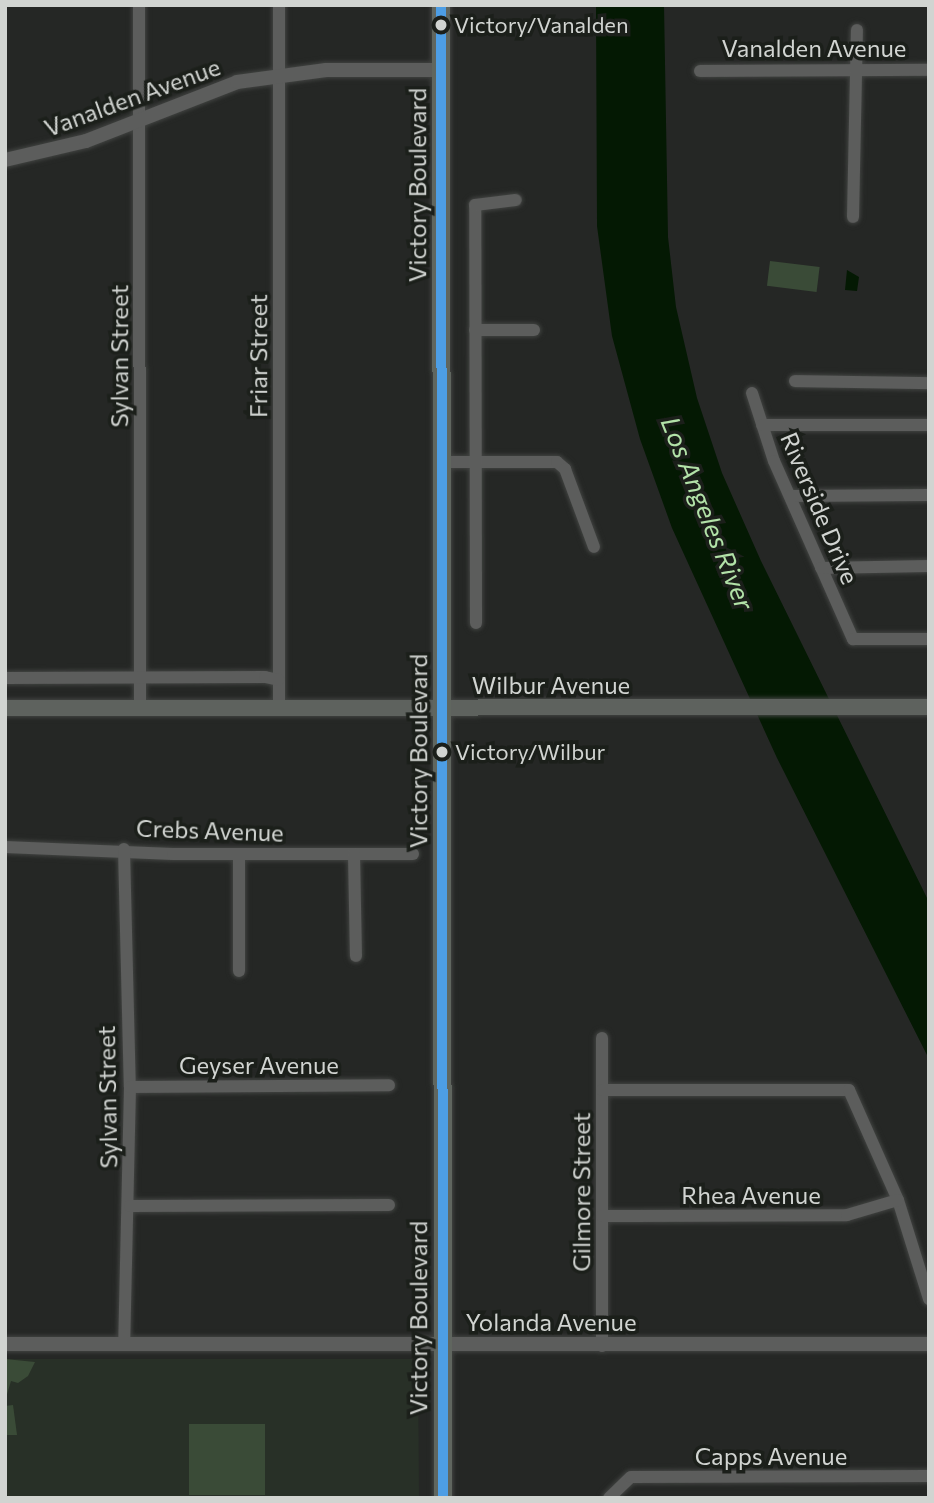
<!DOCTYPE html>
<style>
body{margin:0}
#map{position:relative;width:934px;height:1503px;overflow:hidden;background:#252725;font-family:Commissioner,sans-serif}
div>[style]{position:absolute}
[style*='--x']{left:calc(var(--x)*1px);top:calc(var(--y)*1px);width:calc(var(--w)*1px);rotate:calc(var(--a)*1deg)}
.built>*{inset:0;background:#283027}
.green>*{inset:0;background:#3a4b37;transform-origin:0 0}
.water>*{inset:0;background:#041903}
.roads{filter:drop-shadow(0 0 2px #414341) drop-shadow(0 0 2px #414341)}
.minor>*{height:12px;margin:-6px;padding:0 6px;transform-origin:6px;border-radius:6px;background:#5c5d5c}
.tertiary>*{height:14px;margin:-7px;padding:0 7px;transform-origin:7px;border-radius:7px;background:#5c5d5c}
.secondary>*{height:16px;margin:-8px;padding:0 8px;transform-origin:8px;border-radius:8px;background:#5e625e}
.primary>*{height:18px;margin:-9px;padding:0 9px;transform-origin:9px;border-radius:9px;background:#60665f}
.bus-1>*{height:10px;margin:-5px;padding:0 5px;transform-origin:5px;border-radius:5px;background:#4d9ee5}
.dots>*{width:19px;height:19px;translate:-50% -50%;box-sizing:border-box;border:4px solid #1b1f1a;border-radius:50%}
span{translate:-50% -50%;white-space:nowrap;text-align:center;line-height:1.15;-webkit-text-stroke:7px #1b1f1a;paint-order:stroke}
.bus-label{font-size:22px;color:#d1d4d1}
.left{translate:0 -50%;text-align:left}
.street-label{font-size:24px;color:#d1d4d1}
.water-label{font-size:26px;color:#b2e2a8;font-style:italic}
.frame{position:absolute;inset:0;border:7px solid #d1d4d1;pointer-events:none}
</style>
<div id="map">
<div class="built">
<i style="clip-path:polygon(5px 1359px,412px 1359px,418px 1365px,419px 1498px,5px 1498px)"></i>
</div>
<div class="green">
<i style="left:770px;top:261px;width:50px;height:25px;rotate:7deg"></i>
<i style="clip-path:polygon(5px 1359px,35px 1362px,28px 1376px,18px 1383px,11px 1381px,5px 1401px)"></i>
<i style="clip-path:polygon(13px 1405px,17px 1435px,5px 1435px,5px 1406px)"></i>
<i style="left:189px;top:1424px;width:76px;height:71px"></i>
</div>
<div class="water">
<i style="clip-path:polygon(596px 5px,664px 5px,668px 237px,676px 307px,697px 398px,722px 473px,761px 561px,929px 902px,929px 1059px,777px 758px,672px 528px,640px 439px,612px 336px,597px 226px)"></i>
<i style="clip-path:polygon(847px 270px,859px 277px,857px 291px,845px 290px)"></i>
</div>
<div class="roads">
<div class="minor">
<i style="--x:139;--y:5;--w:703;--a:89.92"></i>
<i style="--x:279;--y:5;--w:703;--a:90"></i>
<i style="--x:700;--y:71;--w:229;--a:-0.3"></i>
<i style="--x:853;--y:217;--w:187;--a:-88.8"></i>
<i style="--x:475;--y:330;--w:59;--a:0"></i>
<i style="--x:795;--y:381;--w:134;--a:0.9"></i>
<i style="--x:752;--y:393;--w:71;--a:72.1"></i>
<i style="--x:774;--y:461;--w:195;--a:66.1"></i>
<i style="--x:853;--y:639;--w:76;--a:0"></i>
<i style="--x:762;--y:425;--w:167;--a:0"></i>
<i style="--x:442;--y:462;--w:115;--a:0"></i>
<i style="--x:557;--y:462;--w:11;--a:41"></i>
<i style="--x:565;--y:469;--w:83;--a:69.6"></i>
<i style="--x:790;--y:496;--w:139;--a:-0.4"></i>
<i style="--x:821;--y:568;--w:108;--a:-1.1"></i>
<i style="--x:476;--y:623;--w:418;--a:-90.1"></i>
<i style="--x:475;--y:205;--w:41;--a:-7"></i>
<i style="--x:5;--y:678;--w:260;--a:-0.2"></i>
<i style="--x:265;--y:677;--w:14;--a:12"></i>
<i style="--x:5;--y:847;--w:168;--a:2.4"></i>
<i style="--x:173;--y:854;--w:240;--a:0"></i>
<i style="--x:124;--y:849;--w:238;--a:88.6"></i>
<i style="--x:130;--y:1087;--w:258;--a:91.3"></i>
<i style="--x:354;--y:854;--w:102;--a:88.9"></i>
<i style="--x:239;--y:971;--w:117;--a:-90"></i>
<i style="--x:602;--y:1038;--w:308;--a:90"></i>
<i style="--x:130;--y:1087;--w:259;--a:-0.4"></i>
<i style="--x:602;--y:1090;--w:247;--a:0"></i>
<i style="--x:849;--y:1090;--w:120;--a:66"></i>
<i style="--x:898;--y:1200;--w:104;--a:72.6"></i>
<i style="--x:130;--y:1206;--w:259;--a:-0.2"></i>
<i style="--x:602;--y:1216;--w:245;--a:-0.2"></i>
<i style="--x:847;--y:1215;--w:53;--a:-16.4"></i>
<i style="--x:609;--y:1498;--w:30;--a:-44"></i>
<i style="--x:631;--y:1477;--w:298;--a:-0.2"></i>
</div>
<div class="tertiary">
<i style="--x:5;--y:160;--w:83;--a:-13.2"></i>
<i style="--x:86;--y:141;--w:162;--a:-21.3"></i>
<i style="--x:237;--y:82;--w:90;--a:-7.7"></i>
<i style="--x:326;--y:70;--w:115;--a:0"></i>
<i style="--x:5;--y:1344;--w:924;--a:0"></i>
</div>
<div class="secondary">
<i style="--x:5;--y:708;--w:924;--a:-0.06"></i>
</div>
<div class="primary">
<i style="--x:441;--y:5;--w:1493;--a:89.92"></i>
</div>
</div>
<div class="bus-1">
<i style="--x:441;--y:5;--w:1493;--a:89.92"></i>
</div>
<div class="dots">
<i style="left:441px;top:25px;background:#d1d4d1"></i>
<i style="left:442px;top:752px;background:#d1d4d1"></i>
</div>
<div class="bus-label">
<span class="left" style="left:454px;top:25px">Victory/Vanalden</span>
<span class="left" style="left:455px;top:752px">Victory/Wilbur</span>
</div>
<div class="street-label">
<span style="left:814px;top:48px">Vanalden Avenue</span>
<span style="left:132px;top:97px;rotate:-20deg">Vanalden Avenue</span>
<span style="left:417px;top:185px;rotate:-90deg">Victory Boulevard</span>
<span style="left:119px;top:356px;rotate:-90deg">Sylvan Street</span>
<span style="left:258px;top:356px;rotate:-90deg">Friar Street</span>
<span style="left:820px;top:508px;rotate:67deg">Riverside Drive</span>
<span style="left:551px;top:685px">Wilbur Avenue</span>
<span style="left:418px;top:751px;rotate:-90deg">Victory Boulevard</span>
<span style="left:210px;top:830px;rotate:2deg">Crebs Avenue</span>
<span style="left:259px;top:1065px">Geyser Avenue</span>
<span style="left:107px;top:1097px;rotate:-91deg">Sylvan Street</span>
<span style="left:581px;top:1192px;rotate:-90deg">Gilmore Street</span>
<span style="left:751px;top:1195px">Rhea Avenue</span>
<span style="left:418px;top:1318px;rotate:-90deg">Victory Boulevard</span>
<span style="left:551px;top:1322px">Yolanda Avenue</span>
<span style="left:771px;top:1456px">Capps Avenue</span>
</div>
<div class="water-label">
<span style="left:708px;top:513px;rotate:68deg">Los Angeles River</span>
</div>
<div class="frame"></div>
</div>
